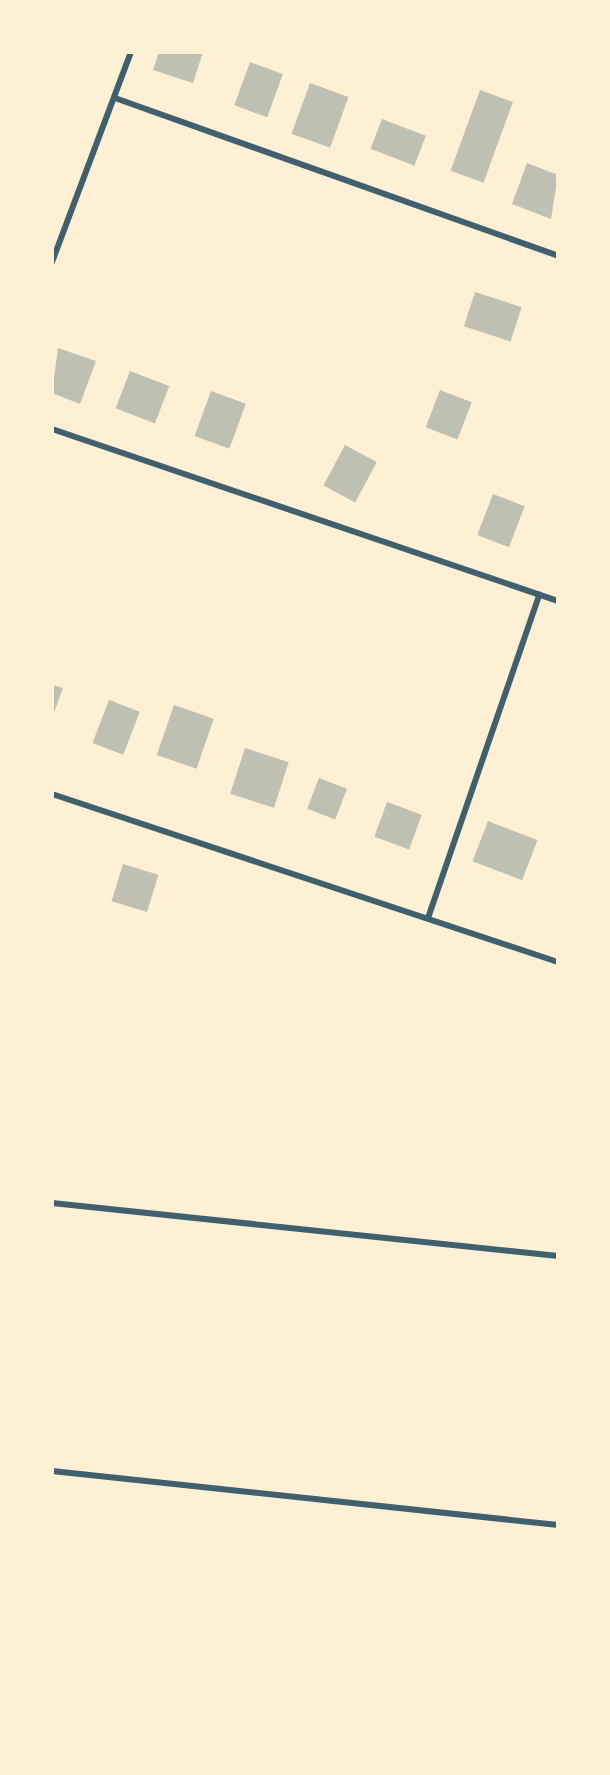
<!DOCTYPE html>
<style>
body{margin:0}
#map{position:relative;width:610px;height:1775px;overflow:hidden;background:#fdf0d5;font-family:"PT Sans Narrow",sans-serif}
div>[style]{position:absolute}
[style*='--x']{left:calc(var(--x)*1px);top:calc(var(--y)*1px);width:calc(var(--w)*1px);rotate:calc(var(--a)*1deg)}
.building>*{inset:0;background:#bec0b2;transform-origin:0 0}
.service>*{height:6px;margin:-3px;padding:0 3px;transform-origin:3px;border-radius:3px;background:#3f606c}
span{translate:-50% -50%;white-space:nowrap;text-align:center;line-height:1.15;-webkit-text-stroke:8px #fdf0d5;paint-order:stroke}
.frame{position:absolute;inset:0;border:54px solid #fdf0d5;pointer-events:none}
</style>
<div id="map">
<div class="building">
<i style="clip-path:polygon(159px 52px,203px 52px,193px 83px,153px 70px)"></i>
<i style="left:250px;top:62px;width:35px;height:46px;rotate:20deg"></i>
<i style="left:310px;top:83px;width:41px;height:54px;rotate:20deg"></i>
<i style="left:480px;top:90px;width:35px;height:86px;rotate:20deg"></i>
<i style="left:382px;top:119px;width:47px;height:32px;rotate:21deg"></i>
<i style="clip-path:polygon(527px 163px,558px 175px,551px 219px,512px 204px)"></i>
<i style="left:475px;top:292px;width:49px;height:36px;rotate:18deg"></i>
<i style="clip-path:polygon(58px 348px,96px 361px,80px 404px,52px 393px)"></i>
<i style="left:130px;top:371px;width:42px;height:40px;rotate:21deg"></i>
<i style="left:440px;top:390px;width:34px;height:40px;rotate:21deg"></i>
<i style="left:211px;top:391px;width:37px;height:48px;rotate:20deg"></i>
<i style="left:345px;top:445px;width:36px;height:46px;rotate:28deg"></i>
<i style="left:493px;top:494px;width:34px;height:44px;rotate:21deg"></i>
<i style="clip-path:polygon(52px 685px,63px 688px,52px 718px)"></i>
<i style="left:109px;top:700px;width:33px;height:46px;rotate:21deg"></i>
<i style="left:174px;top:705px;width:42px;height:53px;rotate:19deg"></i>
<i style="left:245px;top:748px;width:46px;height:48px;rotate:18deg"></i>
<i style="left:319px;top:778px;width:30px;height:33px;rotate:21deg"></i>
<i style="left:387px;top:802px;width:37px;height:37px;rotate:20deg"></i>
<i style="left:488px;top:821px;width:53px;height:43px;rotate:21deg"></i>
<i style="left:123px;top:864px;width:37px;height:39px;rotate:17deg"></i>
</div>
<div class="service">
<i style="--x:115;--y:98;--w:470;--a:19.6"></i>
<i style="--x:52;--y:262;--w:224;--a:-69.4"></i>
<i style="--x:52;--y:429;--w:534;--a:18.77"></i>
<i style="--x:52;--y:794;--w:533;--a:18.37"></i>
<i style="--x:428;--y:918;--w:342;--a:-71"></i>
<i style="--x:52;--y:1203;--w:509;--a:5.98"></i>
<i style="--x:52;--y:1471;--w:509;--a:6.09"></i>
</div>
<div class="frame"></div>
</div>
